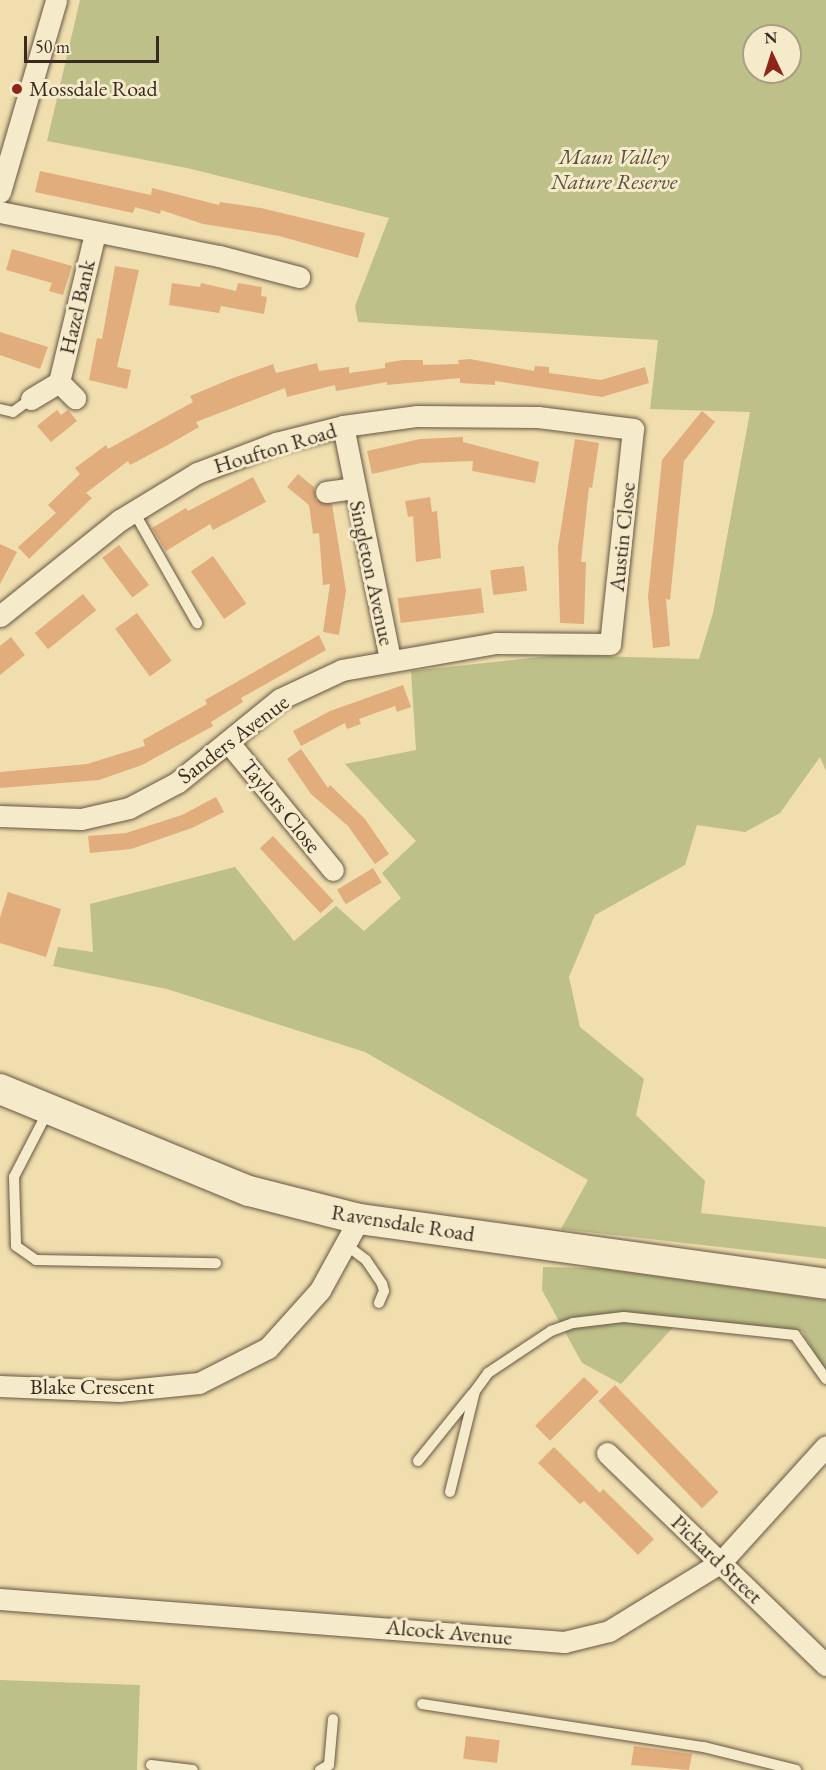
<!DOCTYPE html>
<style>
body{margin:0}
#map{position:relative;width:826px;height:1770px;overflow:hidden;background:#f0deae;font-family:"EB Garamond",serif}
div>[style]{position:absolute}
[style*='--x']{left:calc(var(--x)*1px);top:calc(var(--y)*1px);width:calc(var(--w)*1px);rotate:calc(var(--a)*1deg)}
.green>*{inset:0;background:#bdc088;transform-origin:0 0}
.building>*{inset:0;background:#e2ad7d;transform-origin:0 0}
.roads{filter:drop-shadow(0 0 2px #675744) drop-shadow(0 0 2px #675744)}
.service>*{height:10px;margin:-5px;padding:0 5px;transform-origin:5px;border-radius:5px;background:#f5eaca}
.minor>*{height:21px;margin:-10.5px;padding:0 10.5px;transform-origin:10.5px;border-radius:10.5px;background:#f5eaca}
.secondary>*{height:30px;margin:-15px;padding:0 15px;transform-origin:15px;border-radius:15px;background:#f5eaca}
.dots>*{width:16px;height:16px;translate:-50% -50%;box-sizing:border-box;border:3px solid #f5eaca;border-radius:50%}
span{translate:-50% -50%;white-space:nowrap;text-align:center;line-height:1.15;-webkit-text-stroke:6px #f5eaca;paint-order:stroke}
.poi-label{font-size:22px;color:#392a21}
.left{translate:0 -50%;text-align:left}
.park-label{font-size:22px;color:#5a503b;font-style:italic}
.street-label{font-size:22px;color:#392a21}
.north{position:absolute;left:742px;top:24px;width:60px;height:60px;box-sizing:border-box;background:#f5eaca;border:2px solid #aa9d86;border-radius:50%;rotate:356deg;font-size:16px;font-weight:700;line-height:24px;text-align:center;color:#392a21}
.north::after{content:'';display:block;margin:auto;width:21px;height:27px;background:#8f2418;clip-path:polygon(50% 0,100% 100%,50% 72%,0 100%)}
.scale{position:absolute;left:24px;top:36px;width:135px;height:27px;box-sizing:border-box;border:3px solid #392a21;border-top:0;padding-left:8px;font-size:18px;line-height:21px;white-space:nowrap;color:#392a21;-webkit-text-stroke:4px #f5eaca;paint-order:stroke}
</style>
<div id="map">
<div class="green">
<i style="clip-path:polygon(evenodd,80px 0,826px 0,826px 771px,820px 757px,780px 813px,745px 832px,697px 825px,685px 865px,595px 915px,569px 977px,580px 1027px,644px 1079px,636px 1115px,705px 1181px,701px 1213px,826px 1227px,826px 1259px,561px 1229px,588px 1180px,365px 1052px,167px 989px,53px 966px,58px 947px,93px 952px,90px 904px,235px 867px,294px 941px,336px 906px,364px 931px,401px 898px,382px 873px,416px 841px,345px 764px,416px 750px,411px 671px,559px 655px,699px 659px,713px 613px,750px 412px,650px 409px,658px 340px,358px 322px,355px 306px,389px 218px,187px 168px,47px 141px,80px 0,754px 36px,790px 36px,790px 72px,754px 72px,754px 36px)"></i>
<i style="clip-path:polygon(543px 1267px,600px 1268px,826px 1300px,826px 1373px,802px 1331px,678px 1322px,621px 1384px,582px 1363px,542px 1290px)"></i>
<i style="left:0;top:1680px;width:140px;height:90px;rotate:2deg"></i>
</div>
<div class="building">
<i style="clip-path:polygon(40px 171px,151px 195px,152px 188px,219px 205px,220px 202px,261px 208px,365px 233px,358px 258px,279px 236px,203px 224px,161px 210px,160px 214px,135px 207px,133px 213px,35px 192px)"></i>
<i style="clip-path:polygon(12px 249px,72px 266px,63px 295px,49px 291px,52px 283px,6px 270px)"></i>
<i style="clip-path:polygon(115px 266px,139px 270px,117px 367px,131px 370px,127px 389px,89px 380px,97px 338px,102px 339px)"></i>
<i style="clip-path:polygon(172px 283px,200px 287px,201px 283px,236px 291px,238px 283px,262px 287px,261px 296px,267px 297px,264px 314px,221px 306px,219px 313px,169px 305px)"></i>
<i style="clip-path:polygon(0 332px,48px 347px,40px 369px,0 355px)"></i>
<i style="clip-path:polygon(470px 359px,534px 371px,535px 366px,549px 367px,549px 373px,601px 380px,645px 367px,649px 383px,602px 397px,495px 381px,495px 385px,460px 383px,460px 378px,387px 385px,387px 382px,336px 391px,335px 385px,287px 397px,285px 388px,196px 422px,199px 427px,166px 446px,130px 465px,128px 461px,86px 493px,92px 498px,29px 559px,18px 547px,56px 513px,48px 505px,80px 474px,75px 468px,106px 445px,108px 449px,193px 402px,190px 396px,233px 378px,273px 364px,276px 373px,317px 363px,319px 371px,349px 367px,349px 373px,385px 368px,385px 363px,403px 360px,423px 360px,423px 365px,459px 364px,458px 360px)"></i>
<i style="clip-path:polygon(57px 410px,61px 415px,68px 410px,77px 421px,51px 442px,37px 426px)"></i>
<i style="clip-path:polygon(702px 411px,715px 422px,684px 461px,670px 600px,666px 599px,670px 646px,653px 648px,648px 597px,662px 460px)"></i>
<i style="clip-path:polygon(463px 437px,463px 442px,539px 462px,535px 483px,472px 471px,473px 461px,421px 463px,372px 474px,367px 451px,420px 439px)"></i>
<i style="clip-path:polygon(575px 439px,599px 443px,592px 488px,589px 487px,581px 562px,586px 562px,584px 624px,560px 623px,558px 547px)"></i>
<i style="clip-path:polygon(298px 474px,314px 487px,316px 500px,332px 504px,346px 591px,339px 635px,323px 632px,330px 584px,323px 585px,319px 533px,313px 534px,309px 505px,287px 487px)"></i>
<i style="clip-path:polygon(253px 477px,266px 502px,213px 530px,210px 524px,166px 551px,152px 528px,186px 508px,188px 511px)"></i>
<i style="clip-path:polygon(430px 497px,432px 512px,437px 511px,441px 558px,416px 562px,413px 516px,408px 517px,405px 501px)"></i>
<i style="clip-path:polygon(0 544px,17px 552px,0 584px)"></i>
<i style="left:119px;top:545px;width:50px;height:21px;rotate:53deg"></i>
<i style="left:213px;top:556px;width:58px;height:27px;rotate:55deg"></i>
<i style="left:524px;top:566px;width:25px;height:34px;rotate:83deg"></i>
<i style="left:481px;top:588px;width:25px;height:84px;rotate:83deg"></i>
<i style="left:83px;top:594px;width:21px;height:62px;rotate:51deg"></i>
<i style="left:137px;top:613px;width:59px;height:27px;rotate:54deg"></i>
<i style="clip-path:polygon(319px 635px,326px 650px,241px 698px,243px 702px,211px 722px,213px 726px,142px 765px,99px 780px,0 788px,0 772px,87px 764px,145px 746px,143px 740px,207px 704px,205px 700px)"></i>
<i style="clip-path:polygon(11px 637px,25px 655px,0 675px,0 646px)"></i>
<i style="clip-path:polygon(403px 685px,411px 707px,397px 712px,395px 706px,359px 719px,361px 724px,347px 729px,345px 723px,301px 746px,293px 731px,330px 711px)"></i>
<i style="clip-path:polygon(301px 749px,328px 788px,330px 785px,365px 819px,389px 854px,375px 864px,348px 826px,311px 794px,287px 759px)"></i>
<i style="clip-path:polygon(216px 797px,224px 812px,192px 828px,131px 849px,90px 853px,88px 836px,126px 833px,182px 815px)"></i>
<i style="left:273px;top:836px;width:89px;height:18px;rotate:47deg"></i>
<i style="left:373px;top:868px;width:17px;height:42px;rotate:59deg"></i>
<i style="clip-path:polygon(8px 892px,61px 909px,46px 957px,0 943px,0 918px)"></i>
<i style="left:584px;top:1377px;width:21px;height:69px;rotate:45deg"></i>
<i style="left:615px;top:1385px;width:149px;height:23px;rotate:46deg"></i>
<i style="clip-path:polygon(554px 1447px,600px 1493px,603px 1489px,654px 1539px,638px 1555px,584px 1501px,580px 1504px,538px 1463px)"></i>
<i style="left:466px;top:1736px;width:34px;height:23px;rotate:7deg"></i>
<i style="clip-path:polygon(634px 1746px,692px 1754px,689px 1770px,631px 1765px)"></i>
</div>
<div class="roads">
<div class="service">
<i style="--x:0;--y:409;--w:13;--a:13"></i>
<i style="--x:13;--y:412;--w:22;--a:-36"></i>
<i style="--x:134;--y:512;--w:128;--a:60.4"></i>
<i style="--x:48;--y:1111;--w:74;--a:117.3"></i>
<i style="--x:14;--y:1177;--w:69;--a:88.3"></i>
<i style="--x:16;--y:1246;--w:24;--a:35"></i>
<i style="--x:36;--y:1260;--w:180;--a:1"></i>
<i style="--x:345;--y:1244;--w:26;--a:37"></i>
<i style="--x:366;--y:1260;--w:29;--a:56"></i>
<i style="--x:382;--y:1284;--w:7;--a:74"></i>
<i style="--x:384;--y:1291;--w:13;--a:113"></i>
<i style="--x:418;--y:1461;--w:86;--a:-51.1"></i>
<i style="--x:450;--y:1492;--w:104;--a:-76.1"></i>
<i style="--x:475;--y:1391;--w:22;--a:-54"></i>
<i style="--x:488;--y:1373;--w:76;--a:-33.7"></i>
<i style="--x:551;--y:1331;--w:23;--a:-20"></i>
<i style="--x:573;--y:1323;--w:51;--a:-6.7"></i>
<i style="--x:624;--y:1317;--w:172;--a:6"></i>
<i style="--x:795;--y:1335;--w:54;--a:54.8"></i>
<i style="--x:422;--y:1704;--w:285;--a:8.7"></i>
<i style="--x:704;--y:1747;--w:95;--a:14"></i>
<i style="--x:151;--y:1765;--w:42;--a:6.8"></i>
<i style="--x:320;--y:1770;--w:10;--a:-29"></i>
<i style="--x:329;--y:1765;--w:46;--a:-85"></i>
</div>
<div class="minor">
<i style="--x:0;--y:192;--w:200;--a:-73.7"></i>
<i style="--x:0;--y:212;--w:223;--a:11.4"></i>
<i style="--x:219;--y:256;--w:83;--a:14.7"></i>
<i style="--x:59;--y:382;--w:153;--a:-76.4"></i>
<i style="--x:31;--y:399;--w:33;--a:-31"></i>
<i style="--x:59;--y:382;--w:23;--a:45"></i>
<i style="--x:343;--y:426;--w:238;--a:78.6"></i>
<i style="--x:326;--y:492;--w:29;--a:-8"></i>
<i style="--x:0;--y:616;--w:154;--a:-38.7"></i>
<i style="--x:120;--y:520;--w:90;--a:-31.4"></i>
<i style="--x:197;--y:473;--w:85;--a:-20.8"></i>
<i style="--x:276;--y:443;--w:69;--a:-14.2"></i>
<i style="--x:343;--y:426;--w:75;--a:-7.7"></i>
<i style="--x:417;--y:416;--w:121;--a:0.5"></i>
<i style="--x:538;--y:417;--w:96;--a:7.2"></i>
<i style="--x:633;--y:429;--w:216;--a:96.1"></i>
<i style="--x:610;--y:644;--w:114;--a:-179.5"></i>
<i style="--x:496;--y:643;--w:156;--a:170.1"></i>
<i style="--x:342;--y:670;--w:68;--a:154.9"></i>
<i style="--x:280;--y:699;--w:132;--a:140.9"></i>
<i style="--x:178;--y:782;--w:55;--a:152"></i>
<i style="--x:129;--y:808;--w:49;--a:167.1"></i>
<i style="--x:81;--y:819;--w:81;--a:-177.9"></i>
<i style="--x:229;--y:743;--w:164;--a:50.7"></i>
<i style="--x:0;--y:1386;--w:119;--a:2.4"></i>
<i style="--x:119;--y:1391;--w:80;--a:-5.7"></i>
<i style="--x:199;--y:1383;--w:77;--a:-26.9"></i>
<i style="--x:268;--y:1348;--w:78;--a:-48.1"></i>
<i style="--x:320;--y:1290;--w:81;--a:-61.2"></i>
<i style="--x:607;--y:1453;--w:305;--a:44.1"></i>
<i style="--x:0;--y:1599;--w:566;--a:4.36"></i>
<i style="--x:564;--y:1642;--w:46;--a:-13.7"></i>
<i style="--x:609;--y:1631;--w:132;--a:-31.6"></i>
<i style="--x:721;--y:1562;--w:156;--a:-47.8"></i>
</div>
<div class="secondary">
<i style="--x:0;--y:1089;--w:269;--a:22.3"></i>
<i style="--x:249;--y:1191;--w:114;--a:14.3"></i>
<i style="--x:359;--y:1219;--w:472;--a:7.9"></i>
</div>
</div>
<div class="dots">
<i style="left:17px;top:89px;background:#8f2418"></i>
</div>
<div class="poi-label">
<span class="left" style="left:29px;top:89px">Mossdale Road</span>
</div>
<div class="park-label">
<span style="left:614px;top:169px">Maun Valley<br>Nature Reserve</span>
</div>
<div class="street-label">
<span style="left:77px;top:307px;rotate:-77deg">Hazel Bank</span>
<span style="left:275px;top:448px;rotate:-17deg">Houfton Road</span>
<span style="left:622px;top:537px;rotate:-84deg">Austin Close</span>
<span style="left:372px;top:573px;rotate:78deg">Singleton Avenue</span>
<span style="left:233px;top:739px;rotate:-37deg">Sanders Avenue</span>
<span style="left:281px;top:806px;rotate:51deg">Taylors Close</span>
<span style="left:403px;top:1223px;rotate:9deg">Ravensdale Road</span>
<span style="left:92px;top:1387px">Blake Crescent</span>
<span style="left:717px;top:1559px;rotate:44deg">Pickard Street</span>
<span style="left:449px;top:1632px;rotate:5deg">Alcock Avenue</span>
</div>
<div class="north">N</div>
<div class="scale">50 m</div>
</div>
